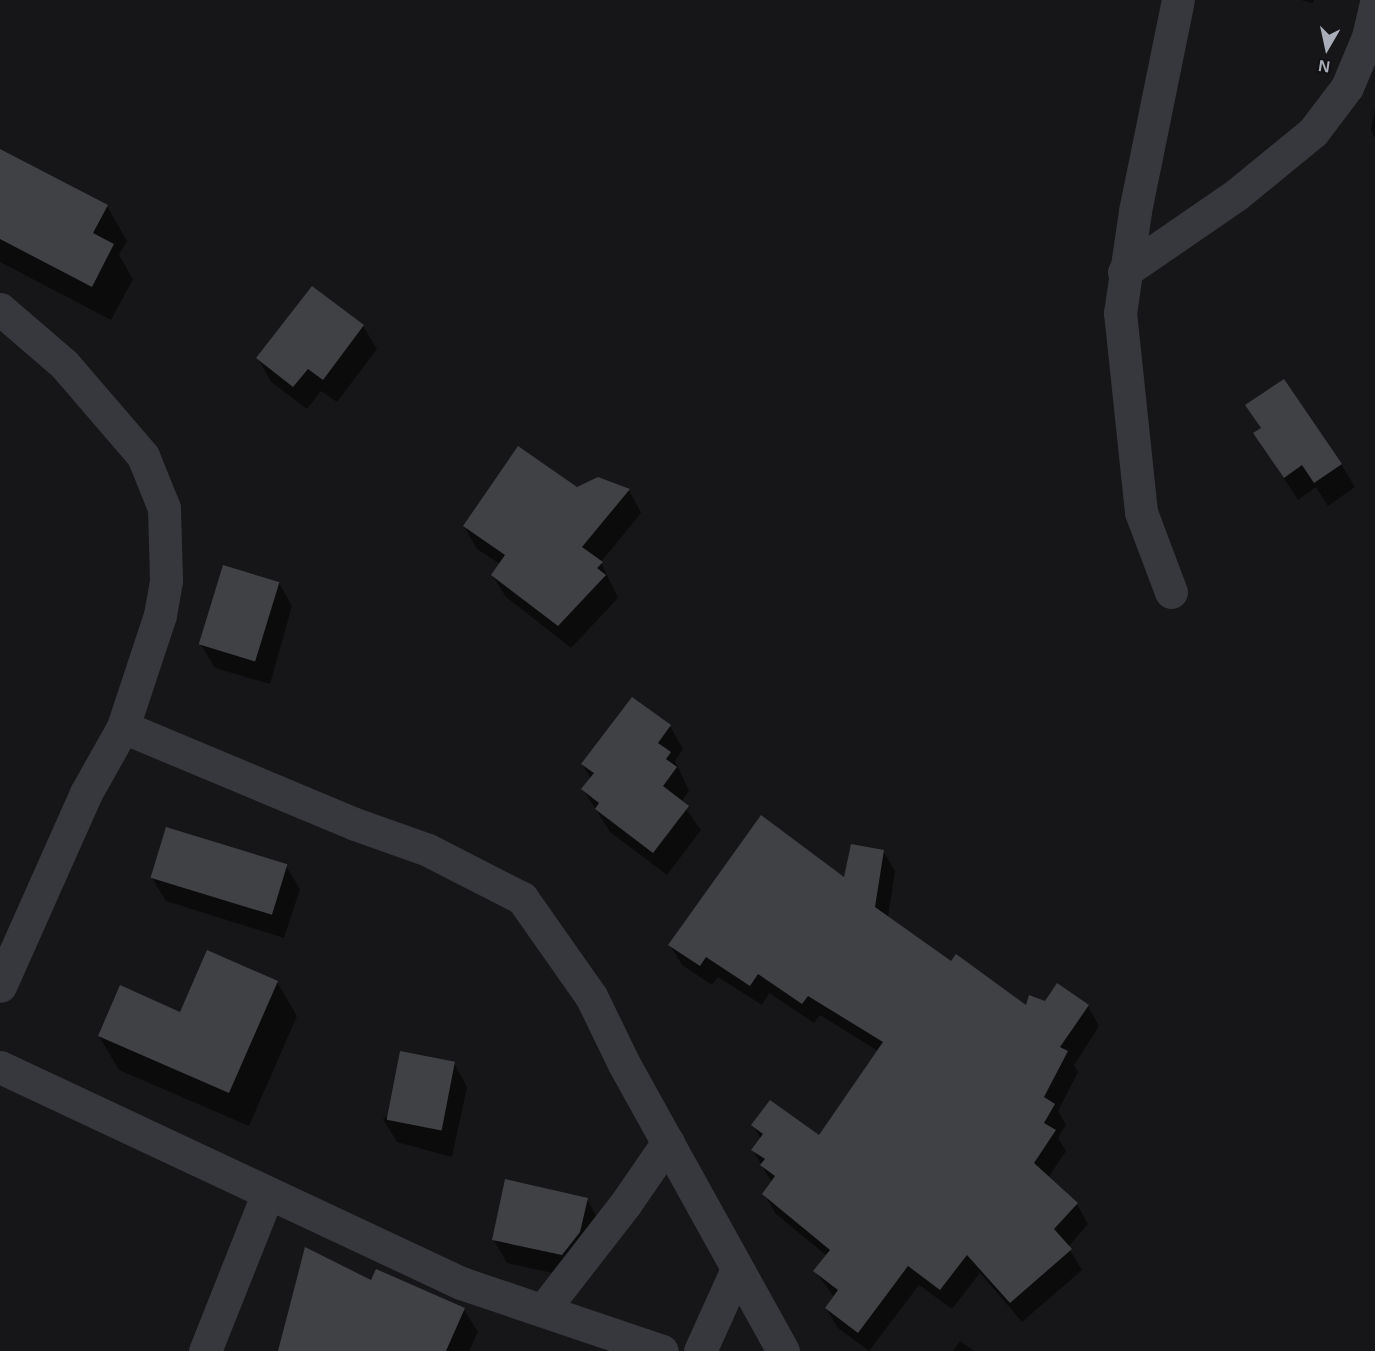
<!DOCTYPE html>
<style>
body{margin:0}
#map{position:relative;width:1375px;height:1351px;overflow:hidden;background:#161618;font-family:Helvetica,sans-serif}
div>[style]{position:absolute}
[style*='--x']{left:calc(var(--x)*1px);top:calc(var(--y)*1px);width:calc(var(--w)*1px);rotate:calc(var(--a)*1deg)}
.shadow>*{inset:0;background:#0007}
.building>*{inset:0;background:#404145;transform-origin:0 0}
.minor>*{height:33px;margin:-16.5px;padding:0 16.5px;transform-origin:16.5px;border-radius:16.5px;background:#37383d}
span{translate:-50% -50%;white-space:nowrap;text-align:center;line-height:1.15;-webkit-text-stroke:4.5px #111113;paint-order:stroke}
.north{position:absolute;left:1297px;top:18px;width:60px;height:60px;-webkit-text-stroke:4px #111113;paint-order:stroke;rotate:189deg;font-size:16px;font-weight:700;line-height:24px;text-align:center;color:#a8adb8}
.north::after{content:'';display:block;margin:auto;width:21px;height:27px;background:#a8adb8;clip-path:polygon(50% 0,100% 100%,50% 72%,0 100%)}
</style>
<div id="map">
<div class="shadow">
<i style="clip-path:polygon(1301px 0,1314px 0,1313px 3px)"></i>
<i style="clip-path:polygon(1375px 109px,1375px 138px,1371px 130px)"></i>
<i style="clip-path:polygon(0 150px,107px 206px,127px 241px,119px 255px,133px 279px,111px 320px,0 262px)"></i>
<i style="clip-path:polygon(363px 326px,377px 349px,337px 402px,321px 391px,307px 409px,271px 382px,258px 358px)"></i>
<i style="clip-path:polygon(1247px 405px,1341px 464px,1355px 487px,1328px 506px,1316px 487px,1298px 500px,1255px 434px,1261px 429px)"></i>
<i style="clip-path:polygon(577px 489px,629px 490px,641px 513px,601px 562px,618px 598px,571px 648px,506px 597px,492px 575px,500px 564px,477px 549px,464px 526px)"></i>
<i style="clip-path:polygon(279px 583px,292px 606px,270px 684px,215px 668px,201px 645px)"></i>
<i style="clip-path:polygon(670px 726px,683px 749px,675px 761px,689px 791px,681px 802px,701px 830px,667px 875px,610px 832px,583px 789px,591px 779px,582px 764px)"></i>
<i style="clip-path:polygon(883px 851px,895px 871px,888px 918px,951px 963px,1027px 1008px,1045px 1002px,1088px 1006px,1099px 1026px,1074px 1065px,1078px 1072px,1058px 1111px,1066px 1125px,1058px 1138px,1066px 1151px,1048px 1178px,1077px 1204px,1088px 1224px,1068px 1247px,1082px 1270px,1022px 1322px,980px 1273px,952px 1309px,919px 1285px,869px 1351px,838px 1328px,826px 1308px,834px 1297px,815px 1271px,827px 1256px,776px 1214px,764px 1194px,772px 1183px,753px 1150px,761px 1139px,753px 1125px,820px 1137px,878px 1051px,820px 1015px,814px 1023px,769px 993px,762px 1005px,718px 977px,712px 985px,682px 965px,670px 945px,845px 880px)"></i>
<i style="clip-path:polygon(286px 866px,300px 889px,284px 938px,166px 901px,152px 878px)"></i>
<i style="clip-path:polygon(277px 982px,297px 1016px,249px 1126px,119px 1070px,99px 1036px)"></i>
<i style="clip-path:polygon(454px 1063px,467px 1087px,452px 1157px,397px 1142px,383px 1119px)"></i>
<i style="clip-path:polygon(587px 1199px,600px 1223px,575px 1278px,507px 1263px,493px 1239px)"></i>
<i style="clip-path:polygon(377px 1271px,464px 1310px,478px 1332px,469px 1351px,279px 1351px,372px 1282px)"></i>
<i style="clip-path:polygon(960px 1341px,974px 1351px,953px 1351px)"></i>
</div>
<div class="building">
<i style="clip-path:polygon(0 149px,108px 205px,93px 233px,114px 244px,92px 287px,0 239px)"></i>
<i style="clip-path:polygon(312px 286px,364px 325px,323px 380px,308px 369px,293px 387px,256px 358px)"></i>
<i style="clip-path:polygon(1284px 379px,1342px 464px,1314px 483px,1302px 465px,1284px 478px,1253px 433px,1261px 428px,1245px 405px)"></i>
<i style="clip-path:polygon(518px 446px,577px 487px,598px 477px,630px 489px,582px 547px,603px 562px,597px 568px,606px 575px,558px 626px,491px 575px,505px 555px,463px 526px)"></i>
<i style="left:223px;top:565px;width:59px;height:83px;rotate:17deg"></i>
<i style="clip-path:polygon(632px 697px,671px 725px,658px 743px,671px 752px,666px 759px,677px 767px,663px 786px,689px 806px,653px 853px,595px 809px,599px 803px,581px 789px,594px 773px,581px 764px)"></i>
<i style="clip-path:polygon(761px 815px,844px 877px,851px 844px,884px 850px,875px 907px,951px 961px,956px 954px,1026px 1005px,1029px 995px,1045px 1001px,1057px 983px,1089px 1005px,1060px 1047px,1068px 1051px,1044px 1097px,1055px 1104px,1044px 1123px,1056px 1130px,1034px 1163px,1078px 1203px,1054px 1229px,1072px 1249px,1010px 1303px,967px 1255px,940px 1290px,908px 1266px,858px 1333px,825px 1308px,838px 1290px,813px 1271px,830px 1250px,762px 1194px,775px 1176px,760px 1165px,765px 1159px,751px 1150px,763px 1134px,751px 1125px,770px 1100px,819px 1135px,883px 1042px,808px 996px,802px 1004px,758px 974px,750px 986px,706px 957px,700px 966px,668px 945px)"></i>
<i style="left:166px;top:827px;width:127px;height:53px;rotate:17deg"></i>
<i style="clip-path:polygon(207px 950px,278px 981px,229px 1093px,98px 1036px,120px 985px,180px 1012px)"></i>
<i style="left:400px;top:1051px;width:56px;height:70px;rotate:11deg"></i>
<i style="clip-path:polygon(505px 1179px,588px 1198px,580px 1232px,562px 1255px,492px 1240px)"></i>
<i style="clip-path:polygon(305px 1247px,371px 1280px,376px 1269px,465px 1308px,446px 1351px,278px 1351px)"></i>
</div>
<div class="minor">
<i style="--x:1124;--y:272;--w:136;--a:-34.5"></i>
<i style="--x:1236;--y:195;--w:99;--a:-39.3"></i>
<i style="--x:1313;--y:132;--w:56;--a:-52.9"></i>
<i style="--x:1347;--y:87;--w:54;--a:-67.2"></i>
<i style="--x:1368;--y:37;--w:32;--a:-77"></i>
<i style="--x:0;--y:309;--w:84;--a:40.7"></i>
<i style="--x:64;--y:364;--w:121;--a:49.3"></i>
<i style="--x:143;--y:456;--w:56;--a:68"></i>
<i style="--x:164;--y:508;--w:73;--a:88.4"></i>
<i style="--x:166;--y:581;--w:35;--a:100"></i>
<i style="--x:160;--y:615;--w:118;--a:108.3"></i>
<i style="--x:123;--y:727;--w:76;--a:119.3"></i>
<i style="--x:86;--y:793;--w:211;--a:114"></i>
<i style="--x:1171;--y:592;--w:85;--a:-110.6"></i>
<i style="--x:1141;--y:512;--w:200;--a:-96"></i>
<i style="--x:1120;--y:313;--w:103;--a:-81.6"></i>
<i style="--x:1135;--y:211;--w:215;--a:-78.5"></i>
<i style="--x:123;--y:727;--w:251;--a:22.7"></i>
<i style="--x:355;--y:824;--w:77;--a:19.6"></i>
<i style="--x:428;--y:850;--w:106;--a:27.1"></i>
<i style="--x:522;--y:898;--w:120;--a:54.9"></i>
<i style="--x:591;--y:996;--w:76;--a:64.1"></i>
<i style="--x:624;--y:1064;--w:328;--a:61"></i>
<i style="--x:0;--y:1067;--w:509;--a:25.11"></i>
<i style="--x:461;--y:1283;--w:212;--a:18.7"></i>
<i style="--x:543;--y:1310;--w:135;--a:-52.2"></i>
<i style="--x:626;--y:1203;--w:74;--a:-55.5"></i>
<i style="--x:205;--y:1351;--w:168;--a:-68.3"></i>
<i style="--x:700;--y:1351;--w:90;--a:-65.7"></i>
</div>
<div class="north">N</div>
</div>
